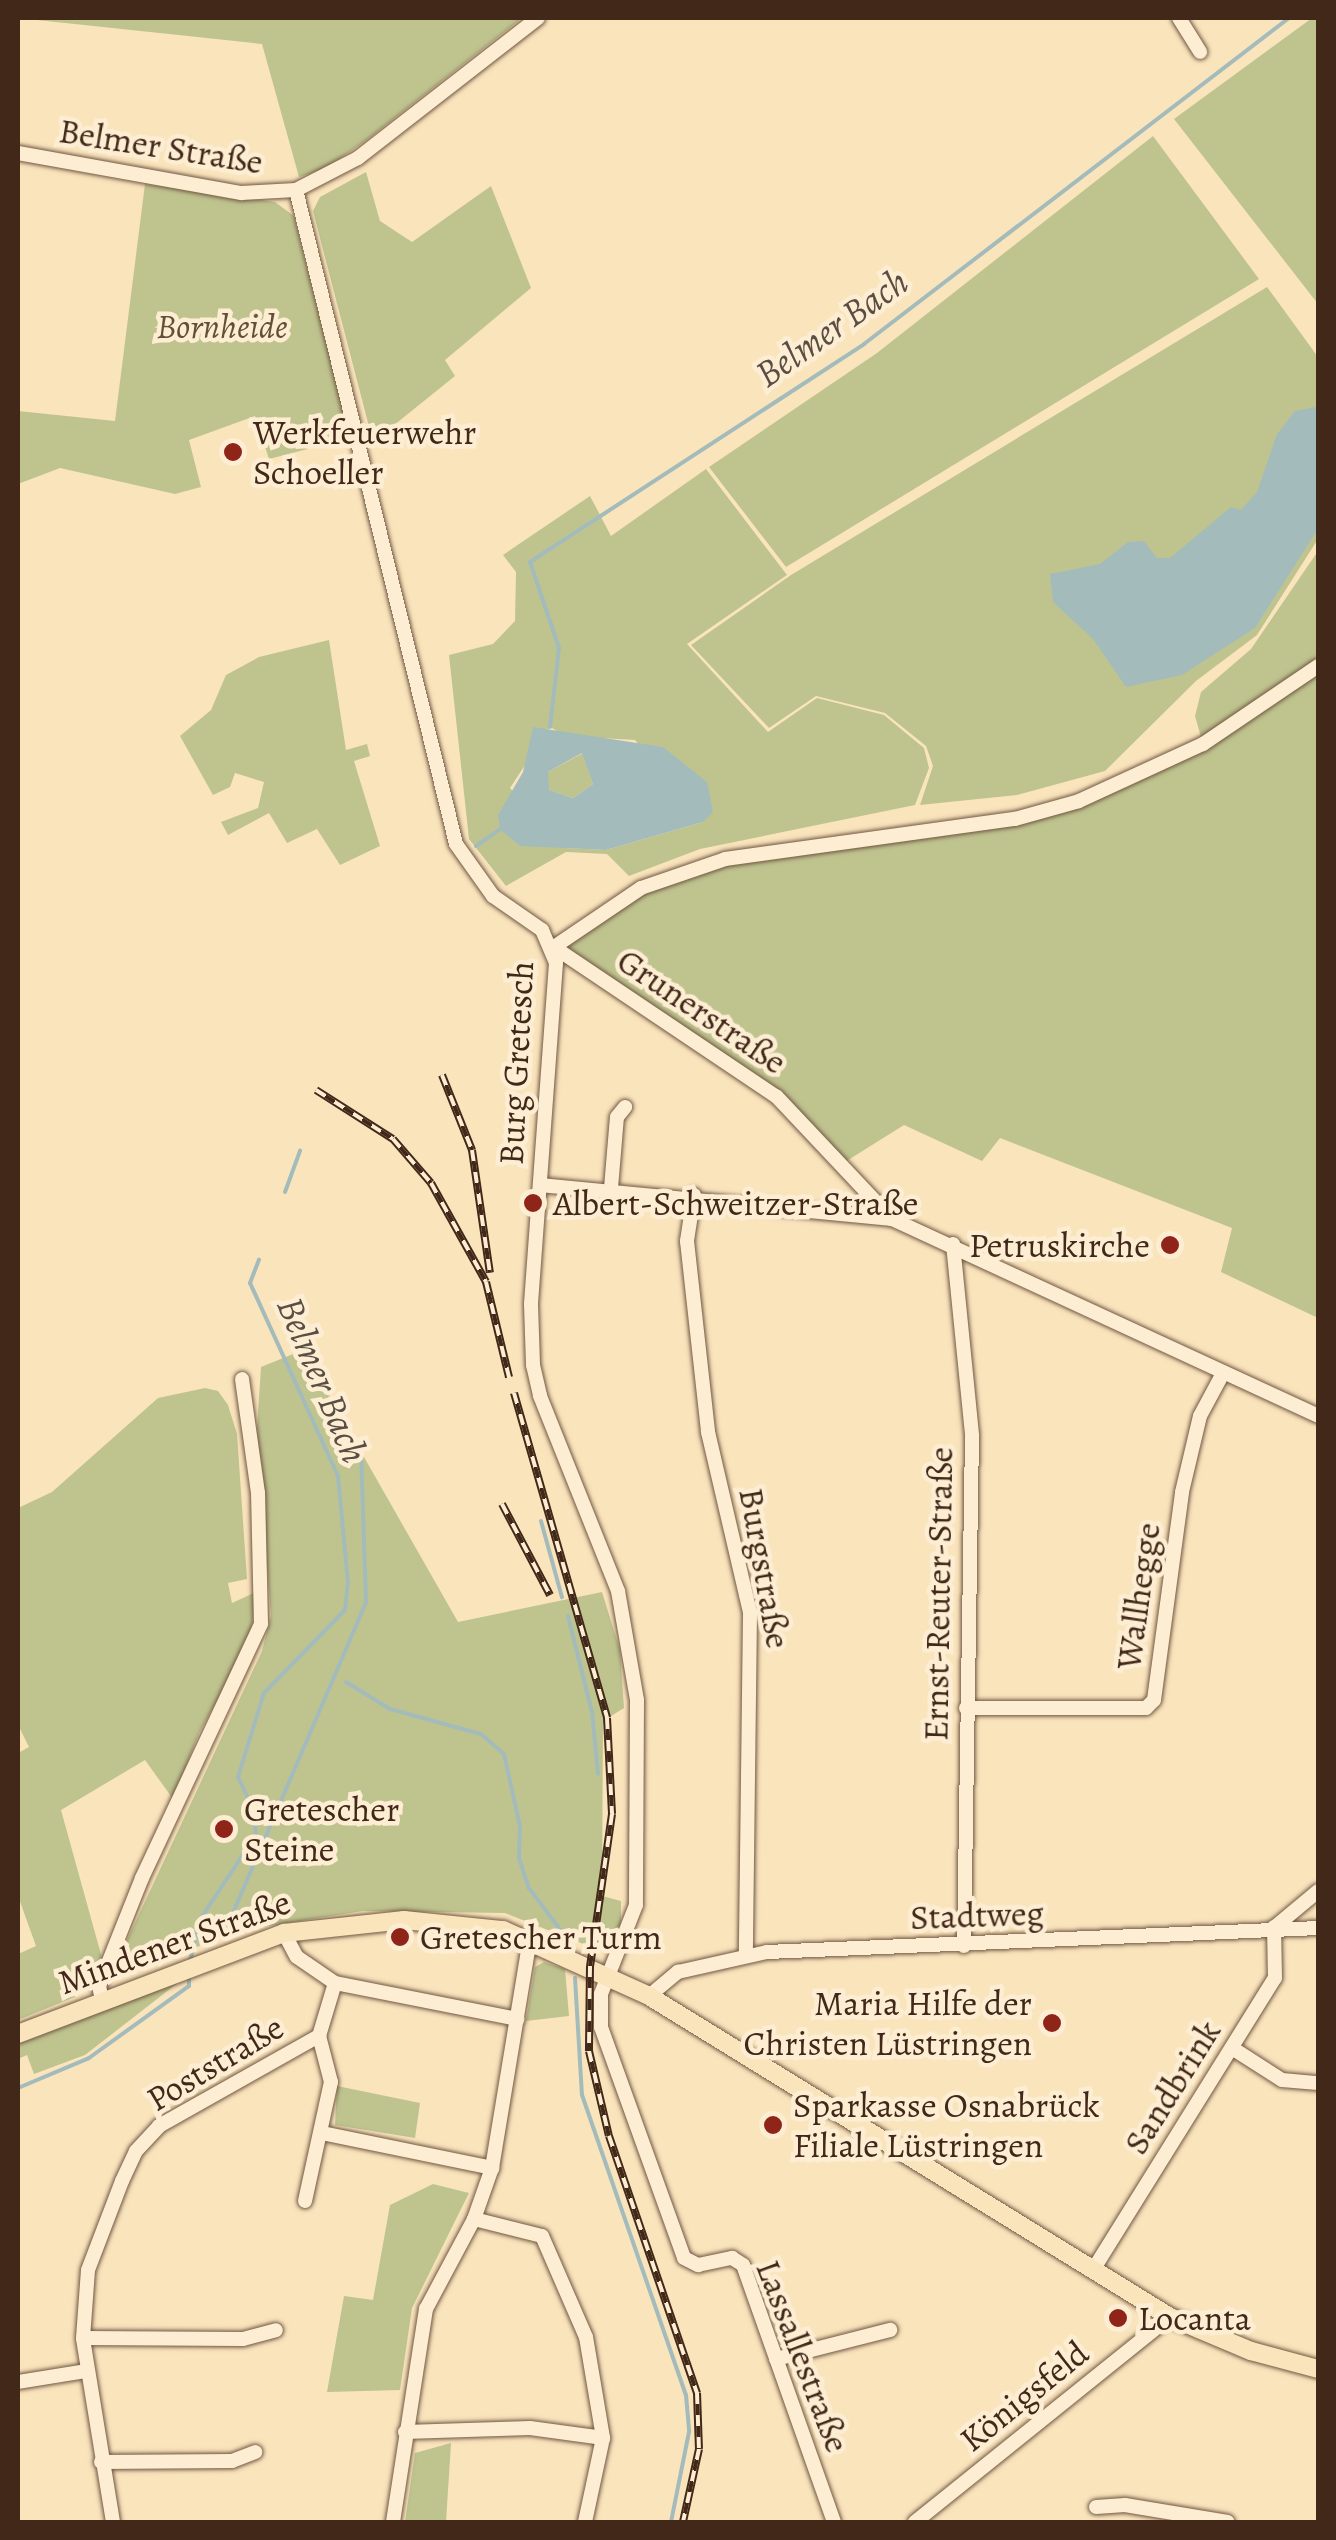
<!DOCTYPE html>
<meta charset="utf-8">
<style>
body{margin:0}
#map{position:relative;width:1336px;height:2540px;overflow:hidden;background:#fae4bc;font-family:Alegreya,serif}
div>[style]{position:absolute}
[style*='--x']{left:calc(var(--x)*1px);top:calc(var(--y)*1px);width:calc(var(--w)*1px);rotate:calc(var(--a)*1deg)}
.green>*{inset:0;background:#bfc48f}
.water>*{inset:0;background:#a3bcbb}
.stream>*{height:4px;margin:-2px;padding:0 2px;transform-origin:2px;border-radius:2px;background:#a3bcbb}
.roads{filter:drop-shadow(0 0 2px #705742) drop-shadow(0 0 2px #705742)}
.minor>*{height:14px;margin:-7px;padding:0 7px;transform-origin:7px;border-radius:7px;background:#fcedd3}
.major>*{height:18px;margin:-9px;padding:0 9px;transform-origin:9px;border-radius:9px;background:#fae4bc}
.rail>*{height:8px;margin-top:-4px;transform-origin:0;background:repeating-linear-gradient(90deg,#fcedd3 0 11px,#422819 0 22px);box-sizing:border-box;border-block:2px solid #422819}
.dots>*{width:28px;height:28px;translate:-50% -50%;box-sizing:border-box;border:5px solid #fcedd3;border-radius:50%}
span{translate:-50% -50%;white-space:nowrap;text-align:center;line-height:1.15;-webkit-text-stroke:9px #fcedd3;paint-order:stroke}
.street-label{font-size:35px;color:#422819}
.park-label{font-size:35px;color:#614f36;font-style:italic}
.poi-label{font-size:35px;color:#422819}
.left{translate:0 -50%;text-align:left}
.right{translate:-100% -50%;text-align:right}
.water-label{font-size:38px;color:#5a4d42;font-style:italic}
.frame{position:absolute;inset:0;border:20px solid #422819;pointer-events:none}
</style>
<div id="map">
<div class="green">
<i style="clip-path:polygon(18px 18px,522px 18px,364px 142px,324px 169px,299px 177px,262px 44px)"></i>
<i style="clip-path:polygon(1312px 18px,1318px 18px,1318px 304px,1174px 119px)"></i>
<i style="clip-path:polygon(1153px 136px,1259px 279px,786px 567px,709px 467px,877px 353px)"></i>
<i style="clip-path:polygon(366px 172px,380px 221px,412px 242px,491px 186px,531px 288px,445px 360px,455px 376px,373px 442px,313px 211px,320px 197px)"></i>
<i style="clip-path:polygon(145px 184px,275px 202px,294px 216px,350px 438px,269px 459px,255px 416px,189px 440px,201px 487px,175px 494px,60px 468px,18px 484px,18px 411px,115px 421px)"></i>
<i style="clip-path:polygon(1267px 287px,1318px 357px,1318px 539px,1257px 635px,1196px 681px,1105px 771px,1017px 795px,920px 805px,933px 766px,926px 746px,885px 713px,816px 696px,769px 728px,691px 645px,791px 575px)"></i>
<i style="clip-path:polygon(evenodd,706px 469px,787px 575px,687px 644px,768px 732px,817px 698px,884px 715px,924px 748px,929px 768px,915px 805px,700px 849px,629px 876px,607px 854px,566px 852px,506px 886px,469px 839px,449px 655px,493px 644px,515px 621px,516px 572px,503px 555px,590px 496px,611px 536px,706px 469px,550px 727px,566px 736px,635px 740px,703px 822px,606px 850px,566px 848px,510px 788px,550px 727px)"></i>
<i style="clip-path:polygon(1318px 551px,1318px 1318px,1221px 1272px,1232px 1228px,1000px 1138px,982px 1161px,904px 1125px,837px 1167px,777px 1097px,554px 947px,588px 919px,703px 865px,934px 832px,1079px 801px,1203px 744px,1195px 716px,1201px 692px,1251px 649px)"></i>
<i style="clip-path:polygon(329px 640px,346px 750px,367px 744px,370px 756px,354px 761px,380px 846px,340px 865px,317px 829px,287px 843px,269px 813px,228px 835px,221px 822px,258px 808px,264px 782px,235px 773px,230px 787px,213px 795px,180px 736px,211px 710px,226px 675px,259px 657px)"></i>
<i style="clip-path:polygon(583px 753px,593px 784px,573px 798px,548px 790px,548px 772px)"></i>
<i style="clip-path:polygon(303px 1350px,458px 1622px,602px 1592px,620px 1650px,624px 1708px,603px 1721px,602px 1896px,621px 1901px,621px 1925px,601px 1951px,505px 1913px,363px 1911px,237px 1931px,107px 1983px,262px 1651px,271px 1616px,257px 1428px,261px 1367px)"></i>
<i style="clip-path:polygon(205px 1388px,218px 1391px,228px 1405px,237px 1434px,247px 1579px,228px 1583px,232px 1603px,256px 1592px,250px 1641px,199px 1733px,173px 1799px,145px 1760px,61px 1810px,102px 1958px,75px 1997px,18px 2020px,18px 1954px,36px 1946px,18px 1896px,18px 1753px,29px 1747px,18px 1725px,18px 1508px,52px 1492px,158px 1398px)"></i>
<i style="clip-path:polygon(544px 1962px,565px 1969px,569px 2016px,526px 2021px,535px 1967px)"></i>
<i style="clip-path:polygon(179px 1982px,85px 2055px,34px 2074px,27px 2055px,18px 2059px,18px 2044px)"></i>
<i style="clip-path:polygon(337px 2086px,420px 2103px,415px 2138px,335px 2125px)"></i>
<i style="clip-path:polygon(433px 2184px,469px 2193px,412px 2308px,400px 2390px,327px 2392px,344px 2296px,373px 2300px,390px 2205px)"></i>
<i style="clip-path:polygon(451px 2443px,446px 2522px,405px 2522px,415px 2453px)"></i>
</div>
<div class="water">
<i style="clip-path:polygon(1316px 407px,1318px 529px,1255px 628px,1182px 675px,1126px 687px,1093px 639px,1053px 602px,1050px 574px,1100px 564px,1128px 542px,1144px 541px,1157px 558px,1170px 558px,1231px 507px,1241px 510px,1257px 492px,1277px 434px,1295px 411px)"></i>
<i style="clip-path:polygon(evenodd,533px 727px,663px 747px,707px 782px,713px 812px,703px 822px,606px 850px,520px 846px,500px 829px,498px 815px,523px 772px,533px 727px,582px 753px,593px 784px,573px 798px,549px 790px,548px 772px,582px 753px)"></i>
</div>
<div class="stream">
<i style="--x:550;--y:727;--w:80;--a:-83.5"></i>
<i style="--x:559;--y:648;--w:91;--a:-108.6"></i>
<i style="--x:530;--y:562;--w:399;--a:-33.1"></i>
<i style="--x:864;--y:344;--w:536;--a:-37.49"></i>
<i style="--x:476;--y:846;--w:29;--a:-35"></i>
<i style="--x:285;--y:1192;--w:44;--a:-69.9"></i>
<i style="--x:541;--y:1521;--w:79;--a:74.6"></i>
<i style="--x:568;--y:1616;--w:99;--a:76"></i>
<i style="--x:592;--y:1712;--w:62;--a:84.5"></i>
<i style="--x:346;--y:1682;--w:52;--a:31.5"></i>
<i style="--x:390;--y:1709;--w:94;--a:15.4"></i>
<i style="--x:481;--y:1734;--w:30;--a:41"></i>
<i style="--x:504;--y:1754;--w:75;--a:77.6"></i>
<i style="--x:520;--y:1827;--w:31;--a:92"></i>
<i style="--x:519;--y:1858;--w:32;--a:72"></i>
<i style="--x:529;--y:1888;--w:54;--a:53.3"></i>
<i style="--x:226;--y:1929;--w:356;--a:-66.8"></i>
<i style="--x:366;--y:1602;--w:153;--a:-91.9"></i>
<i style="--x:190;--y:1961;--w:44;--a:-75.7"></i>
<i style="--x:201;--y:1918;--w:100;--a:-56.5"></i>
<i style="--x:256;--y:1835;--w:24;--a:-95"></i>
<i style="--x:254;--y:1811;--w:38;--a:-115"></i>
<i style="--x:238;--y:1777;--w:88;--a:-72.8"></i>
<i style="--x:264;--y:1693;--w:116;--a:-45.7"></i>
<i style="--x:345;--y:1610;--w:27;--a:-84"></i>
<i style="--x:348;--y:1583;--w:107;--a:-95.3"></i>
<i style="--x:338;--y:1476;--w:212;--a:-114.5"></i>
<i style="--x:250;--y:1283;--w:25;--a:-69"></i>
<i style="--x:575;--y:1978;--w:117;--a:86.6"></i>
<i style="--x:582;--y:2095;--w:318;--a:70.9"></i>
<i style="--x:686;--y:2395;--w:37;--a:85"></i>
<i style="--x:689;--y:2432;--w:92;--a:101.3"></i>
<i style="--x:18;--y:2088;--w:77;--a:-22.9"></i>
<i style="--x:89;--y:2058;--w:123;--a:-35.8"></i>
<i style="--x:189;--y:1986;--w:10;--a:-90"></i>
</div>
<div class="roads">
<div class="minor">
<i style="--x:1179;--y:18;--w:40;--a:58"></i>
<i style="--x:18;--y:153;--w:227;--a:10.2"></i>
<i style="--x:241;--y:193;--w:55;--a:-3.1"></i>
<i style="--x:296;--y:190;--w:70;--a:-27.3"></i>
<i style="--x:358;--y:158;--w:228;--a:-37.9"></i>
<i style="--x:296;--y:190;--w:673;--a:76.25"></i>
<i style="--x:456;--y:844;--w:64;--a:54.6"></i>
<i style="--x:493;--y:896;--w:60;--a:34.8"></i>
<i style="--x:542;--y:930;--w:36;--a:67"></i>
<i style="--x:556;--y:963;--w:342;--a:94.2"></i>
<i style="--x:531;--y:1304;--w:61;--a:88.1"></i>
<i style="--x:533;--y:1365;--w:32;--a:77"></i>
<i style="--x:540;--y:1396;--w:210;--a:68.2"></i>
<i style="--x:618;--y:1591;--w:111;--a:80.1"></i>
<i style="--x:637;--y:1700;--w:205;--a:90.3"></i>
<i style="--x:636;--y:1905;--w:96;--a:111.5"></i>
<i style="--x:601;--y:1994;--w:33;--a:90"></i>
<i style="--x:601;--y:2027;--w:245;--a:70.2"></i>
<i style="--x:684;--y:2258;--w:16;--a:27"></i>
<i style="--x:698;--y:2265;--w:35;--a:-12"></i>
<i style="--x:732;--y:2258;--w:13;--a:32"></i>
<i style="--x:743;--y:2265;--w:273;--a:70.5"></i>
<i style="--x:540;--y:1185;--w:354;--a:5.5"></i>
<i style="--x:892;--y:1219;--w:469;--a:24.8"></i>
<i style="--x:611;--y:1188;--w:71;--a:-85.2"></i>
<i style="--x:617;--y:1117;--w:13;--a:-51"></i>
<i style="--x:694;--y:1195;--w:47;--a:98.7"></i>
<i style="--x:687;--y:1241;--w:192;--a:83.7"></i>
<i style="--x:708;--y:1432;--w:186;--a:76.9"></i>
<i style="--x:750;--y:1613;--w:342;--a:90.7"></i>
<i style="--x:892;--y:1219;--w:168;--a:-133.3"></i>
<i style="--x:777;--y:1097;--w:269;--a:-146.1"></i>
<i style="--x:554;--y:947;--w:105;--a:-34.1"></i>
<i style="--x:641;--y:888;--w:89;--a:-19"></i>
<i style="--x:725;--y:859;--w:293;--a:-7.9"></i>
<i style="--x:1015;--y:819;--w:66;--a:-15.7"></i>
<i style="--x:1079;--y:801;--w:136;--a:-24.7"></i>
<i style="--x:1203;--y:744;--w:139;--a:-34.1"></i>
<i style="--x:953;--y:1244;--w:193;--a:84.3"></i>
<i style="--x:972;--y:1436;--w:510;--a:90.9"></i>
<i style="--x:966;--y:1708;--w:180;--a:0"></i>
<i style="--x:1146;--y:1708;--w:11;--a:-45"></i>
<i style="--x:1154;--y:1700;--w:210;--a:-82.3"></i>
<i style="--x:1182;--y:1492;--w:78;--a:-76.7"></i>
<i style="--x:1200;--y:1416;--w:47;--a:-61.8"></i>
<i style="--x:1275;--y:1927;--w:56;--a:-39.9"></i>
<i style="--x:284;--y:1933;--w:27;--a:62"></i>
<i style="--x:297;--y:1957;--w:46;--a:34.4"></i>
<i style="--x:335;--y:1983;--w:186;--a:11.2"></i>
<i style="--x:649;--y:1996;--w:38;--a:-40"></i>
<i style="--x:678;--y:1972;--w:91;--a:-12.7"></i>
<i style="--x:767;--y:1952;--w:552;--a:-2.49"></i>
<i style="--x:102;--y:2000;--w:14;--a:-102"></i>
<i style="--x:99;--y:1986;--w:116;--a:-68.3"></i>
<i style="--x:142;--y:1878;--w:280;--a:-64.9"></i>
<i style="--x:261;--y:1624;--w:131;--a:-91.3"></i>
<i style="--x:258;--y:1493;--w:115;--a:-98"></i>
<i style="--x:1232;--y:2048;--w:59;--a:32.6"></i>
<i style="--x:1282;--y:2080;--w:36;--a:5"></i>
<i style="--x:322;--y:2133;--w:174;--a:11.6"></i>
<i style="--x:305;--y:2201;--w:122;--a:-77.7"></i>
<i style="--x:331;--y:2082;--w:48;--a:-104.6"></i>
<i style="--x:319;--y:2036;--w:55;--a:-73.2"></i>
<i style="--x:474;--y:2219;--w:70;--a:14"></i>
<i style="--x:542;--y:2236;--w:110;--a:66.5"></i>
<i style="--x:586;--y:2337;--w:102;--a:80.4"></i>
<i style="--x:603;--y:2438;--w:86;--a:102.1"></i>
<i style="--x:1093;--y:2270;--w:344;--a:-58.1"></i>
<i style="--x:1275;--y:1978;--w:51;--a:-91.1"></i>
<i style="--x:83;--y:2338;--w:160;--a:0.4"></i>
<i style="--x:243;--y:2339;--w:34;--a:-15"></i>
<i style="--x:776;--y:2359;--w:118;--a:-14.3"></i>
<i style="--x:18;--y:2382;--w:69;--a:-9.2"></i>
<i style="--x:405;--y:2432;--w:125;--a:-1.8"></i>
<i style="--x:530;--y:2428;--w:74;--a:7.8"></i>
<i style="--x:101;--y:2462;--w:131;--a:-0.4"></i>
<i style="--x:232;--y:2461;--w:25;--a:-21"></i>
<i style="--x:1096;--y:2507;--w:29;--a:-4"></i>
<i style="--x:1125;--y:2505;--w:104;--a:9.4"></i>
<i style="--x:113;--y:2522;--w:186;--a:-99.3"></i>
<i style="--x:83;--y:2338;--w:68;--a:-85.8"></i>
<i style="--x:88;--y:2270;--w:95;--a:-69.1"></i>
<i style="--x:122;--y:2181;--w:33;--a:-65"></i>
<i style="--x:136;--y:2151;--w:34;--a:-47"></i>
<i style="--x:159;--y:2126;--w:184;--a:-29.4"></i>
<i style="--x:393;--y:2522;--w:216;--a:-81.2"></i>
<i style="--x:426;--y:2309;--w:102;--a:-61.9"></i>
<i style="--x:474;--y:2219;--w:54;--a:-70.6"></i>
<i style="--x:492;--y:2168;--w:232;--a:-80.6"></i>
<i style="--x:915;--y:2522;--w:327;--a:-38.8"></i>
</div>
<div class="major">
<i style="--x:18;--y:2034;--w:285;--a:-20.8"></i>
<i style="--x:284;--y:1933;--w:121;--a:-6.2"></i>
<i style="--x:404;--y:1920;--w:100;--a:5.8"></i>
<i style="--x:503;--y:1930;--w:160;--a:24.3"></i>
<i style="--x:649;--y:1996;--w:612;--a:31.64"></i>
<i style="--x:1170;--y:2317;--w:88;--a:22.8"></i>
<i style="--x:1251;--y:2351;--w:69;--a:15"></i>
</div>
</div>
<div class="rail">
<i style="--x:442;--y:1075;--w:81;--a:68.2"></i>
<i style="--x:472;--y:1150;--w:124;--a:81.7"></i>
<i style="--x:316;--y:1090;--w:91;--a:32.5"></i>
<i style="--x:393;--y:1139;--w:58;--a:49.2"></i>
<i style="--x:431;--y:1183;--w:113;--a:60.9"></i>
<i style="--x:486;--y:1282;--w:98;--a:76.4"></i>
<i style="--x:514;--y:1393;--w:338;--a:74"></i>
<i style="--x:607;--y:1718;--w:96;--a:87"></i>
<i style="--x:612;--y:1814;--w:154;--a:98.2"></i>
<i style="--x:590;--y:1966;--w:85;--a:90.7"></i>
<i style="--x:589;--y:2051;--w:87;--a:76.8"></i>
<i style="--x:609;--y:2136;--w:272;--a:71.1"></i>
<i style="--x:697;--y:2393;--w:56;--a:88"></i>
<i style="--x:699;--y:2449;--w:75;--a:102.4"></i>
<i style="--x:502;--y:1504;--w:103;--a:62.2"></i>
</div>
<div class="dots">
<i style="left:233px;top:452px;background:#8f2418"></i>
<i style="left:533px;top:1203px;background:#8f2418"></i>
<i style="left:1170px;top:1245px;background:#8f2418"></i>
<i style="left:224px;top:1829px;background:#8f2418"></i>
<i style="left:400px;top:1937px;background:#8f2418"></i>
<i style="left:1052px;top:2023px;background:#8f2418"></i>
<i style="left:773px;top:2125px;background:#8f2418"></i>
<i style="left:1118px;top:2318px;background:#8f2418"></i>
</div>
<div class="street-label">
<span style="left:161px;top:146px;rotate:9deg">Belmer Straße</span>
<span style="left:702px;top:1011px;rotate:34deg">Grunerstraße</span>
<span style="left:516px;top:1063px;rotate:-87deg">Burg Gretesch</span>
<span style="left:765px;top:1568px;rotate:80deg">Burgstraße</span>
<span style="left:938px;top:1594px;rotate:-89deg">Ernst-Reuter-Straße</span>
<span style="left:1138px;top:1596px;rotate:-82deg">Wallhegge</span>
<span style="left:977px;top:1915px;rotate:-2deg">Stadtweg</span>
<span style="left:174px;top:1942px;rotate:-20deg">Mindener Straße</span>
<span style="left:215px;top:2063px;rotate:-31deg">Poststraße</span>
<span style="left:1172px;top:2087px;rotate:-58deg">Sandbrink</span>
<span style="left:803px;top:2356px;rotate:69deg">Lassallestraße</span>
<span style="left:1024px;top:2396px;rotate:-39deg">Königsfeld</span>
</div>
<div class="park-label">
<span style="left:222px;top:326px">Bornheide</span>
</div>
<div class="poi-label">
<span class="left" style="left:253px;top:452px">Werkfeuerwehr<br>Schoeller</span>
<span class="left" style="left:553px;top:1203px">Albert-Schweitzer-Straße</span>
<span class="right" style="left:1150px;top:1245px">Petruskirche</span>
<span class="left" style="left:244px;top:1829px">Gretescher<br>Steine</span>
<span class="left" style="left:420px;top:1937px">Gretescher Turm</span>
<span class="right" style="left:1032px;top:2023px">Maria Hilfe der<br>Christen Lüstringen</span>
<span class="left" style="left:793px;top:2125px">Sparkasse Osnabrück<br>Filiale Lüstringen</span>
<span class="left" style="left:1138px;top:2318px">Locanta</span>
</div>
<div class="water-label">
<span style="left:832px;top:328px;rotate:-35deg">Belmer Bach</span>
<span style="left:322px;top:1380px;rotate:67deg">Belmer Bach</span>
</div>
<div class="frame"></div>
</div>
